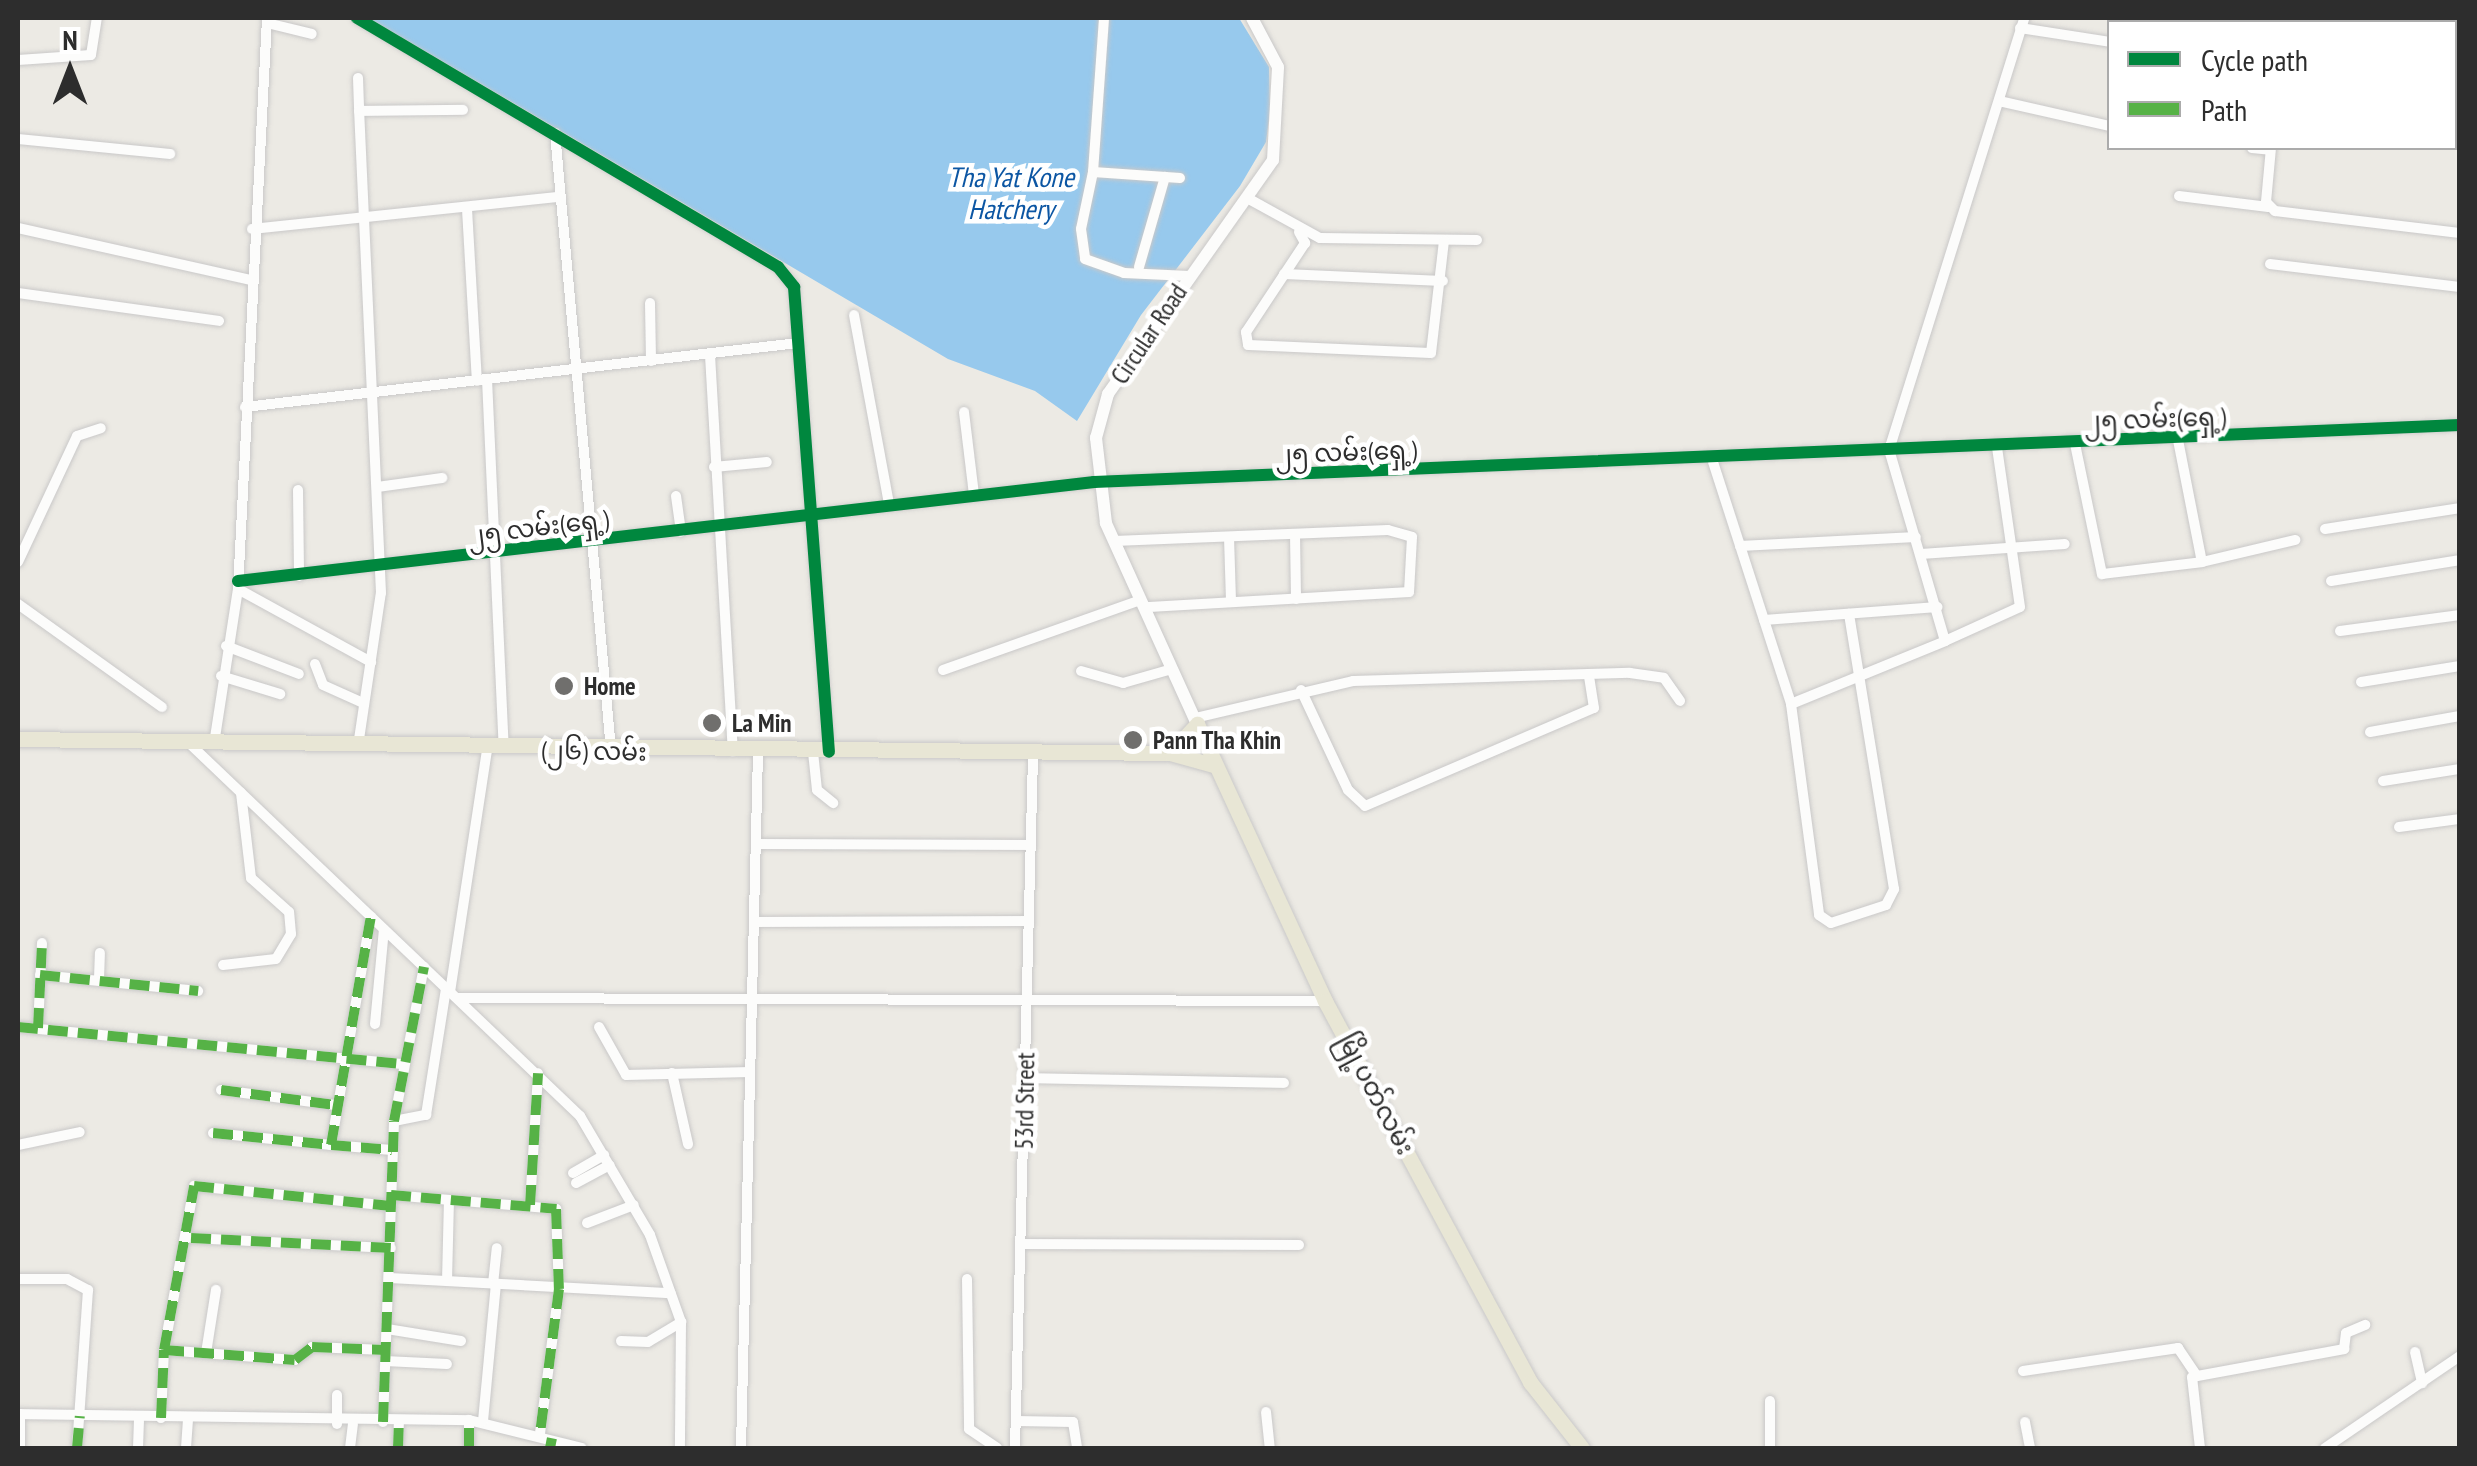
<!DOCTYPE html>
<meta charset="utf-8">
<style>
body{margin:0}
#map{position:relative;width:2477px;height:1466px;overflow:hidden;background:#eceae4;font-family:"PT Sans Narrow","Noto Sans Myanmar",sans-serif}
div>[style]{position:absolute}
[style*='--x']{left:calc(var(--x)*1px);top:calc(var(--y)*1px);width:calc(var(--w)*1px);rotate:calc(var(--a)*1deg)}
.water>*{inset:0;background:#97c9ed}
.roads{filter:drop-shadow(0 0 2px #c9c8c8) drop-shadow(0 0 2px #c9c8c8)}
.minor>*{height:10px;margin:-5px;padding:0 5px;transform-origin:5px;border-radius:5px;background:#fcfcfb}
.tertiary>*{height:12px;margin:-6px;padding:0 6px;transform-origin:6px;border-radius:6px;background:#fcfcfb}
.primary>*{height:15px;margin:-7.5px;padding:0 7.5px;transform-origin:7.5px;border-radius:7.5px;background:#e8e6d5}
.quiet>*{height:10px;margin-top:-5px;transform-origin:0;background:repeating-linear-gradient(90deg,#56b246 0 20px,transparent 0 30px)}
.cycleway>*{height:12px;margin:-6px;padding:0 6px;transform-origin:6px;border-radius:6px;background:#00873e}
.dots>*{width:28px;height:28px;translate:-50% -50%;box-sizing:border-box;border:5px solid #fff;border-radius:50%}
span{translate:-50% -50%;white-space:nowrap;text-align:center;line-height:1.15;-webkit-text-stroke:9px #fff;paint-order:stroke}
.street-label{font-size:25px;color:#2d2d2d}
.poi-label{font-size:25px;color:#2d2d2d;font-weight:700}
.left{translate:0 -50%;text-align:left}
.water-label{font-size:28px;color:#0c56a3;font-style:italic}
.frame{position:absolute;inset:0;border:20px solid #2d2d2d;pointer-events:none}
.legend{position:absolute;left:2107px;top:20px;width:350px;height:130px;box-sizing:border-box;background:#fff;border:2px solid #ababab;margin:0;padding:12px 18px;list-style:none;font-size:30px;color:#2d2d2d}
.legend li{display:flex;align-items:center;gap:20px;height:50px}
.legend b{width:50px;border:2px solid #ababab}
.north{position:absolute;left:20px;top:20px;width:100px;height:100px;-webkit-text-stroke:8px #fff;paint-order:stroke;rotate:0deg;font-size:28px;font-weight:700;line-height:40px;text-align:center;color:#2d2d2d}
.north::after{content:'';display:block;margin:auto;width:35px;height:45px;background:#2d2d2d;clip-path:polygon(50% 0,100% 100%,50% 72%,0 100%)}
</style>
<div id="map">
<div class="water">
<i style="clip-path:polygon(369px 18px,1239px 18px,1269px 67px,1270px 111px,1266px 142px,1240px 186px,1141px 315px,1077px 421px,1035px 391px,948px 359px)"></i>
</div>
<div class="roads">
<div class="minor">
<i style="--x:357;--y:18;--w:489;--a:30.6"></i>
<i style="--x:778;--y:267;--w:26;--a:51"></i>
<i style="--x:794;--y:287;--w:465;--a:85.7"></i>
<i style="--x:267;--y:23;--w:46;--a:13.7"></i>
<i style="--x:2020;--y:28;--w:91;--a:8.8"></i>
<i style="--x:18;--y:60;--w:73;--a:-3.9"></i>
<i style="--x:91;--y:55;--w:37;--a:-81"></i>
<i style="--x:358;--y:78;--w:33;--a:88"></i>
<i style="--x:1999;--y:101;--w:114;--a:12.7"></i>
<i style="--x:555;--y:133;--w:619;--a:84.81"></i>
<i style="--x:18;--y:139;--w:153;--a:5.6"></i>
<i style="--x:2252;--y:148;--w:18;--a:6"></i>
<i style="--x:2271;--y:148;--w:54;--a:95.3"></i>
<i style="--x:2266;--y:202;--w:13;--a:45"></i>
<i style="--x:2275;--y:211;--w:186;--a:6.8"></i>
<i style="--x:1093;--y:172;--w:154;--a:-85.9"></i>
<i style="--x:1180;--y:178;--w:87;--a:-176.1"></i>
<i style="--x:1093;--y:172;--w:58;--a:101.9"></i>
<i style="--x:1081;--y:229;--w:30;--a:82"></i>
<i style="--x:1085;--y:259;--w:41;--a:19.7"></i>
<i style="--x:1124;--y:273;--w:65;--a:2.6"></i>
<i style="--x:2179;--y:196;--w:90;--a:7"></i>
<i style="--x:1249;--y:199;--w:81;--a:28.8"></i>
<i style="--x:1320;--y:238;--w:157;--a:0.7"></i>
<i style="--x:467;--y:209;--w:172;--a:86.7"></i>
<i style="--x:18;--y:228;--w:238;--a:12.6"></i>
<i style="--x:252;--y:229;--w:309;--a:-6"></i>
<i style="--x:1299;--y:232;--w:13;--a:61"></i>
<i style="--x:1305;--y:243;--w:107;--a:123.5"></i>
<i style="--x:1246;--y:332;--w:13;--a:81"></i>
<i style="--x:1248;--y:345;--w:183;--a:2.5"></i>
<i style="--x:1431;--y:353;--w:113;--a:-83.4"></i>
<i style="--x:2270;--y:264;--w:191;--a:6.9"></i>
<i style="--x:1139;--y:267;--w:94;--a:-73.9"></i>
<i style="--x:1284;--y:274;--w:159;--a:2.5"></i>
<i style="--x:18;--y:293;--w:203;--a:7.9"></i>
<i style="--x:650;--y:303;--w:58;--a:89"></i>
<i style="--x:854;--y:315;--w:192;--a:79.5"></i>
<i style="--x:710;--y:355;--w:397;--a:86.7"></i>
<i style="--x:487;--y:379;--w:369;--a:87.4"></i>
<i style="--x:245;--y:407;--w:557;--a:-6.6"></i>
<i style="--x:964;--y:412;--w:84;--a:83.1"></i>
<i style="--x:2178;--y:440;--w:124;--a:78.9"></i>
<i style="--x:2202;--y:562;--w:96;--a:-13.3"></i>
<i style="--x:2075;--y:444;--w:133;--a:78.3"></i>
<i style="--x:2102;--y:574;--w:101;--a:-6.8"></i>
<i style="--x:1713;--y:462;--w:254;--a:72.1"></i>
<i style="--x:1791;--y:704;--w:213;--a:82.4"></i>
<i style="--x:1819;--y:915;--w:14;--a:34"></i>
<i style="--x:1831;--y:923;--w:58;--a:-18.1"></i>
<i style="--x:1886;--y:905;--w:18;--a:-63"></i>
<i style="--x:1894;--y:889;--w:279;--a:-99.3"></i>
<i style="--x:714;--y:467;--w:53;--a:-5.4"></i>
<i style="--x:377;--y:487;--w:66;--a:-7.9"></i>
<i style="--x:298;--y:490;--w:86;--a:89.3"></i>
<i style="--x:676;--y:496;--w:36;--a:82"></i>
<i style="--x:2325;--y:529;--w:137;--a:-8.8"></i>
<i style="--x:1295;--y:534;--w:65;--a:89.1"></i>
<i style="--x:1229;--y:537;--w:65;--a:88.2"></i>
<i style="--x:1114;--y:541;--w:274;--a:-2.3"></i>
<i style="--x:1388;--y:530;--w:25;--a:16"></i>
<i style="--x:1412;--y:537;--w:55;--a:93.1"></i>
<i style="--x:1409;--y:592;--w:264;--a:176.7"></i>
<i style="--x:1740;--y:546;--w:176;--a:-2.9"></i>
<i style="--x:1921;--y:554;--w:144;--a:-4"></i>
<i style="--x:18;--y:562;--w:139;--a:-64.9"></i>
<i style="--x:77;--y:436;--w:25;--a:-18"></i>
<i style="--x:238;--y:581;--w:862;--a:-6.6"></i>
<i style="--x:1094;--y:482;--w:1367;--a:-2.39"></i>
<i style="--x:2331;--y:581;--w:131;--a:-9.2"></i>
<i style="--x:238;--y:589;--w:152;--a:28.8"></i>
<i style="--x:18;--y:604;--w:177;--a:35.6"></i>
<i style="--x:1764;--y:620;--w:174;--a:-4.3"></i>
<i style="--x:2340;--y:631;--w:121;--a:-7.6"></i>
<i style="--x:1945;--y:641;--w:82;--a:-24.4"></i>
<i style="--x:2020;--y:607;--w:162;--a:-98.2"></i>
<i style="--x:226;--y:646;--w:78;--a:21"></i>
<i style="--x:315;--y:664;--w:22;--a:69"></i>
<i style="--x:323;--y:685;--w:44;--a:24.2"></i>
<i style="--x:943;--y:670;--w:210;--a:-19.5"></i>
<i style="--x:1081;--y:671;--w:44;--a:15.9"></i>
<i style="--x:1123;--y:683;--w:51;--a:-15.9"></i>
<i style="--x:221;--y:676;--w:62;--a:17"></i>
<i style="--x:2361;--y:682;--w:100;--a:-9.2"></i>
<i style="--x:1301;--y:690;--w:110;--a:64.8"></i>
<i style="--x:1348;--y:790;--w:23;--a:43"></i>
<i style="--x:1365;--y:806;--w:249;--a:-23.2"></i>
<i style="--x:1594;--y:708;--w:33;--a:-99"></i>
<i style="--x:1791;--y:704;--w:166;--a:-22.2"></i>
<i style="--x:1945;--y:641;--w:199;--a:-106.3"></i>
<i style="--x:1889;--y:450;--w:453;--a:-72.6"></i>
<i style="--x:1195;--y:718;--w:162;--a:-13.2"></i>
<i style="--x:1353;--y:681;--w:277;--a:-1.7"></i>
<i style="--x:1630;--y:673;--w:34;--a:8"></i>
<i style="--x:1664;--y:678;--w:28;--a:55"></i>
<i style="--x:2370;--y:732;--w:91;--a:-10.1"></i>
<i style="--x:214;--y:744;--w:157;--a:-81.2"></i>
<i style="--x:238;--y:589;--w:572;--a:-87.09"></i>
<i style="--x:191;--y:745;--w:538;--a:43.64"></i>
<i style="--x:580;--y:1116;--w:138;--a:59.5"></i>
<i style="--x:650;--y:1235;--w:92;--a:70.4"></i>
<i style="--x:681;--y:1322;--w:126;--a:90.5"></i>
<i style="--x:358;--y:746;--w:155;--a:-81.5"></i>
<i style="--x:381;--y:593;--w:483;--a:-92.6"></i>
<i style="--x:359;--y:111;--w:104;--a:-0.6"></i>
<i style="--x:813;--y:752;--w:38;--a:84"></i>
<i style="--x:817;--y:790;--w:21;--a:39"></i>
<i style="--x:2383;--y:781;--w:78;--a:-8.9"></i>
<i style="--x:2399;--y:827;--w:62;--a:-7.5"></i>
<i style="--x:759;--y:844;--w:271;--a:0.2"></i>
<i style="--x:755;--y:922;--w:273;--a:-0.2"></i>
<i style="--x:223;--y:965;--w:53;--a:-6.5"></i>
<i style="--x:276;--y:959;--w:29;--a:-59"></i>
<i style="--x:291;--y:934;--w:22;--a:-95"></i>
<i style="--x:289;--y:912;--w:51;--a:-138.2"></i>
<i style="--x:251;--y:878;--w:86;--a:-96.7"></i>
<i style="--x:40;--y:975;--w:159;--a:5.8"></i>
<i style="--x:99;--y:979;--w:26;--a:-88"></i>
<i style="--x:450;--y:992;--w:246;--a:-81.3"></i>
<i style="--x:458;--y:998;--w:867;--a:0.2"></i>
<i style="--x:375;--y:1024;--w:95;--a:-84.6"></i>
<i style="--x:18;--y:1027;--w:383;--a:5.5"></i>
<i style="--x:599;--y:1027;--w:55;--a:60.6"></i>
<i style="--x:626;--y:1075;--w:124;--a:-1.4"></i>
<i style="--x:38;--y:1028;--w:85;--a:-87.3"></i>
<i style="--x:672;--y:1073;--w:73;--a:77.3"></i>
<i style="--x:1026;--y:1078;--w:258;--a:1.1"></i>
<i style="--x:221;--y:1090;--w:115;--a:7.5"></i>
<i style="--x:394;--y:1121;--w:33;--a:-11"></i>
<i style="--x:426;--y:1115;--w:128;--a:-81"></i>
<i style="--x:213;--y:1133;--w:119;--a:5.8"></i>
<i style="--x:331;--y:1145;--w:232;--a:-80.1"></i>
<i style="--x:18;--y:1145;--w:63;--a:-11.8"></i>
<i style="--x:331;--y:1145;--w:61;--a:4.7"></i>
<i style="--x:573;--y:1173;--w:36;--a:-30"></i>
<i style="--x:576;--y:1183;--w:38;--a:-28"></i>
<i style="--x:391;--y:1195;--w:166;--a:4.8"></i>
<i style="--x:556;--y:1209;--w:80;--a:87.9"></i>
<i style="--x:559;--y:1289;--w:146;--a:97.5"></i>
<i style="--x:530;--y:1205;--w:132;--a:-86.5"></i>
<i style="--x:587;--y:1223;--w:50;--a:-21"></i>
<i style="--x:191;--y:1238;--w:200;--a:2.9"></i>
<i style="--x:1021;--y:1244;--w:278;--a:0.2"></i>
<i style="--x:390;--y:1278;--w:281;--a:3.1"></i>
<i style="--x:18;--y:1279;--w:49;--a:0"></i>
<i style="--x:67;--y:1279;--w:24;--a:28"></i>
<i style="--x:88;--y:1290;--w:158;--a:94"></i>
<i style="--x:967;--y:1279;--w:150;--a:89.2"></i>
<i style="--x:969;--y:1429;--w:34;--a:34"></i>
<i style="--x:447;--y:1281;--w:81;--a:-88.6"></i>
<i style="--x:493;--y:1284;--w:36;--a:-84"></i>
<i style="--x:387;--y:1329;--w:75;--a:9.2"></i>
<i style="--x:621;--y:1341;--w:27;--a:2"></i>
<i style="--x:648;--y:1342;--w:39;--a:-31"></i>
<i style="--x:164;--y:1350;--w:131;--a:4.4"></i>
<i style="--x:295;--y:1360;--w:21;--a:-37"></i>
<i style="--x:312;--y:1347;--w:73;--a:2.4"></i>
<i style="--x:2415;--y:1352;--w:32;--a:77"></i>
<i style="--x:206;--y:1353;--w:64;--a:-81"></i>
<i style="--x:385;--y:1361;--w:62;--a:2.8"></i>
<i style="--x:2023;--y:1371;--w:157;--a:-8.4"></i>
<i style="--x:2178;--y:1348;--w:32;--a:56"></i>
<i style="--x:1266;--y:1412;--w:36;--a:84"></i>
<i style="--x:18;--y:1414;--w:451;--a:0.8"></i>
<i style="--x:469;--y:1420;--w:116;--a:13.9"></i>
<i style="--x:20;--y:1414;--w:34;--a:90"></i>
<i style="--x:161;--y:1418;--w:68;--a:-87.5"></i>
<i style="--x:164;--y:1350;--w:167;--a:-79.6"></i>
<i style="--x:194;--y:1186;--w:198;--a:5.8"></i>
<i style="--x:483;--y:1421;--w:138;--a:-84.6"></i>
<i style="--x:1016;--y:1421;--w:57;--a:1"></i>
<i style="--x:1073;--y:1422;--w:26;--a:81"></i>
<i style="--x:383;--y:1422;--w:301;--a:-87.9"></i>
<i style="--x:394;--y:1121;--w:157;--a:-79"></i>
<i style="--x:2025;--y:1422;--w:26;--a:79"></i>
<i style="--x:337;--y:1424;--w:29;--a:-90"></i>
<i style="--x:138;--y:1448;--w:30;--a:-88"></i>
<i style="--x:186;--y:1448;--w:29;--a:-86"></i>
<i style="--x:350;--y:1448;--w:24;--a:-83"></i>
<i style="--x:398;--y:1448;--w:26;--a:-88"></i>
<i style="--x:469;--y:1448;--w:28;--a:-90"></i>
<i style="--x:741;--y:1448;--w:696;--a:-88.6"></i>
<i style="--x:1015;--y:1448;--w:694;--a:-88.51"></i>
<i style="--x:1770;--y:1448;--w:47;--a:-90"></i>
<i style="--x:2200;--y:1448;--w:71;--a:-96.4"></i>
<i style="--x:2192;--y:1377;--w:155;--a:-10.4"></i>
<i style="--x:2344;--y:1349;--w:16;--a:-83"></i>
<i style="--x:2346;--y:1333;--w:21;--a:-23"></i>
<i style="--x:2325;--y:1448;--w:163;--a:-34.3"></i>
</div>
<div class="tertiary">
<i style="--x:1197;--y:724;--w:221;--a:-114.4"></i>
<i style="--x:1106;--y:523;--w:86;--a:-96.7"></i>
<i style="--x:1096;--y:438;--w:46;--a:-74.7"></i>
<i style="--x:1108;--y:394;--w:286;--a:-54.8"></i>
<i style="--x:1273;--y:160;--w:93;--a:-86.9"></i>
<i style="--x:1278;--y:67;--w:55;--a:-118"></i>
</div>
<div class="primary">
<i style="--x:1197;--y:724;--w:305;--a:65.2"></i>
<i style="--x:1325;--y:1001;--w:433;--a:61.7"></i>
<i style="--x:1530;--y:1382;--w:84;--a:51.8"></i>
<i style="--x:18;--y:739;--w:1152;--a:0.7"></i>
<i style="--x:1170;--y:753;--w:45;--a:15.6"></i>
<i style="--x:1170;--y:753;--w:40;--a:-47"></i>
</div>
</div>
<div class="quiet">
<i style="--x:40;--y:975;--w:159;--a:5.8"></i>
<i style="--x:18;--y:1027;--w:383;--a:5.5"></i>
<i style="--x:38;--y:1028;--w:85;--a:-87.3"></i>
<i style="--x:221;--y:1090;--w:115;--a:7.5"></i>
<i style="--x:213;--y:1133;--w:119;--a:5.8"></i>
<i style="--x:331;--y:1145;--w:232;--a:-80.1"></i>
<i style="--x:331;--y:1145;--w:61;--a:4.7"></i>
<i style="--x:391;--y:1195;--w:166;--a:4.8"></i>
<i style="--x:556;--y:1209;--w:80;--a:87.9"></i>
<i style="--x:559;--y:1289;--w:146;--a:97.5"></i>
<i style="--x:530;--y:1205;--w:132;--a:-86.5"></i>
<i style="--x:191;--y:1238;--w:200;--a:2.9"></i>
<i style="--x:164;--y:1350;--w:131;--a:4.4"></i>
<i style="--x:295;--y:1360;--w:21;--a:-37"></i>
<i style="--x:312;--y:1347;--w:73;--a:2.4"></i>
<i style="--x:161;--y:1418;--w:68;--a:-87.5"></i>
<i style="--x:164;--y:1350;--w:167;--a:-79.6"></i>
<i style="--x:194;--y:1186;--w:198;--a:5.8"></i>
<i style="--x:383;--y:1422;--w:301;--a:-87.9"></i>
<i style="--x:394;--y:1121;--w:157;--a:-79"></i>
<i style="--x:77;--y:1448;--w:32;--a:-85"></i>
<i style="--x:398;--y:1448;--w:26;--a:-88"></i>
<i style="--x:469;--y:1448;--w:28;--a:-90"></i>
<i style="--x:550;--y:1448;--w:10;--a:-79"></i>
</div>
<div class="cycleway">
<i style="--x:357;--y:18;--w:489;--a:30.6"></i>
<i style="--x:778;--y:267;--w:26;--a:51"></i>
<i style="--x:794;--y:287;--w:466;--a:85.7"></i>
<i style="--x:238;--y:581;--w:862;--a:-6.6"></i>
<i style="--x:1094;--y:482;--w:1367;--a:-2.39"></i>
</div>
<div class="dots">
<i style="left:564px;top:686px;background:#706f6d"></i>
<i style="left:712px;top:723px;background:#706f6d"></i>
<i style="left:1133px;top:740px;background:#706f6d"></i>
</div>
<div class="street-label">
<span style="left:1149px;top:334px;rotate:-56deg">Circular Road</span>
<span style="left:2155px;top:419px;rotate:-2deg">၂၅ လမ်း(ရှေ့)</span>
<span style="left:1346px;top:452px;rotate:-2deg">၂၅ လမ်း(ရှေ့)</span>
<span style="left:538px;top:527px;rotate:-7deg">၂၅ လမ်း(ရှေ့)</span>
<span style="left:594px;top:751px;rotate:1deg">(၂၆) လမ်း</span>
<span style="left:1376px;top:1094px;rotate:62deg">မြို့ပတ်လမ်း</span>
<span style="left:1025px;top:1101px;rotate:-89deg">53rd Street</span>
</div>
<div class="poi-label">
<span class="left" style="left:584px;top:686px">Home</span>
<span class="left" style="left:732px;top:723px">La Min</span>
<span class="left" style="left:1153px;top:740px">Pann Tha Khin</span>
</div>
<div class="water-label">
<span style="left:1011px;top:193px">Tha Yat Kone<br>Hatchery</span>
</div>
<div class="frame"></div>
<ul class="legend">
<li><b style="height:12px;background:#00873e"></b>Cycle path</li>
<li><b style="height:12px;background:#56b246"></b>Path</li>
</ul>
<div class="north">N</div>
</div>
